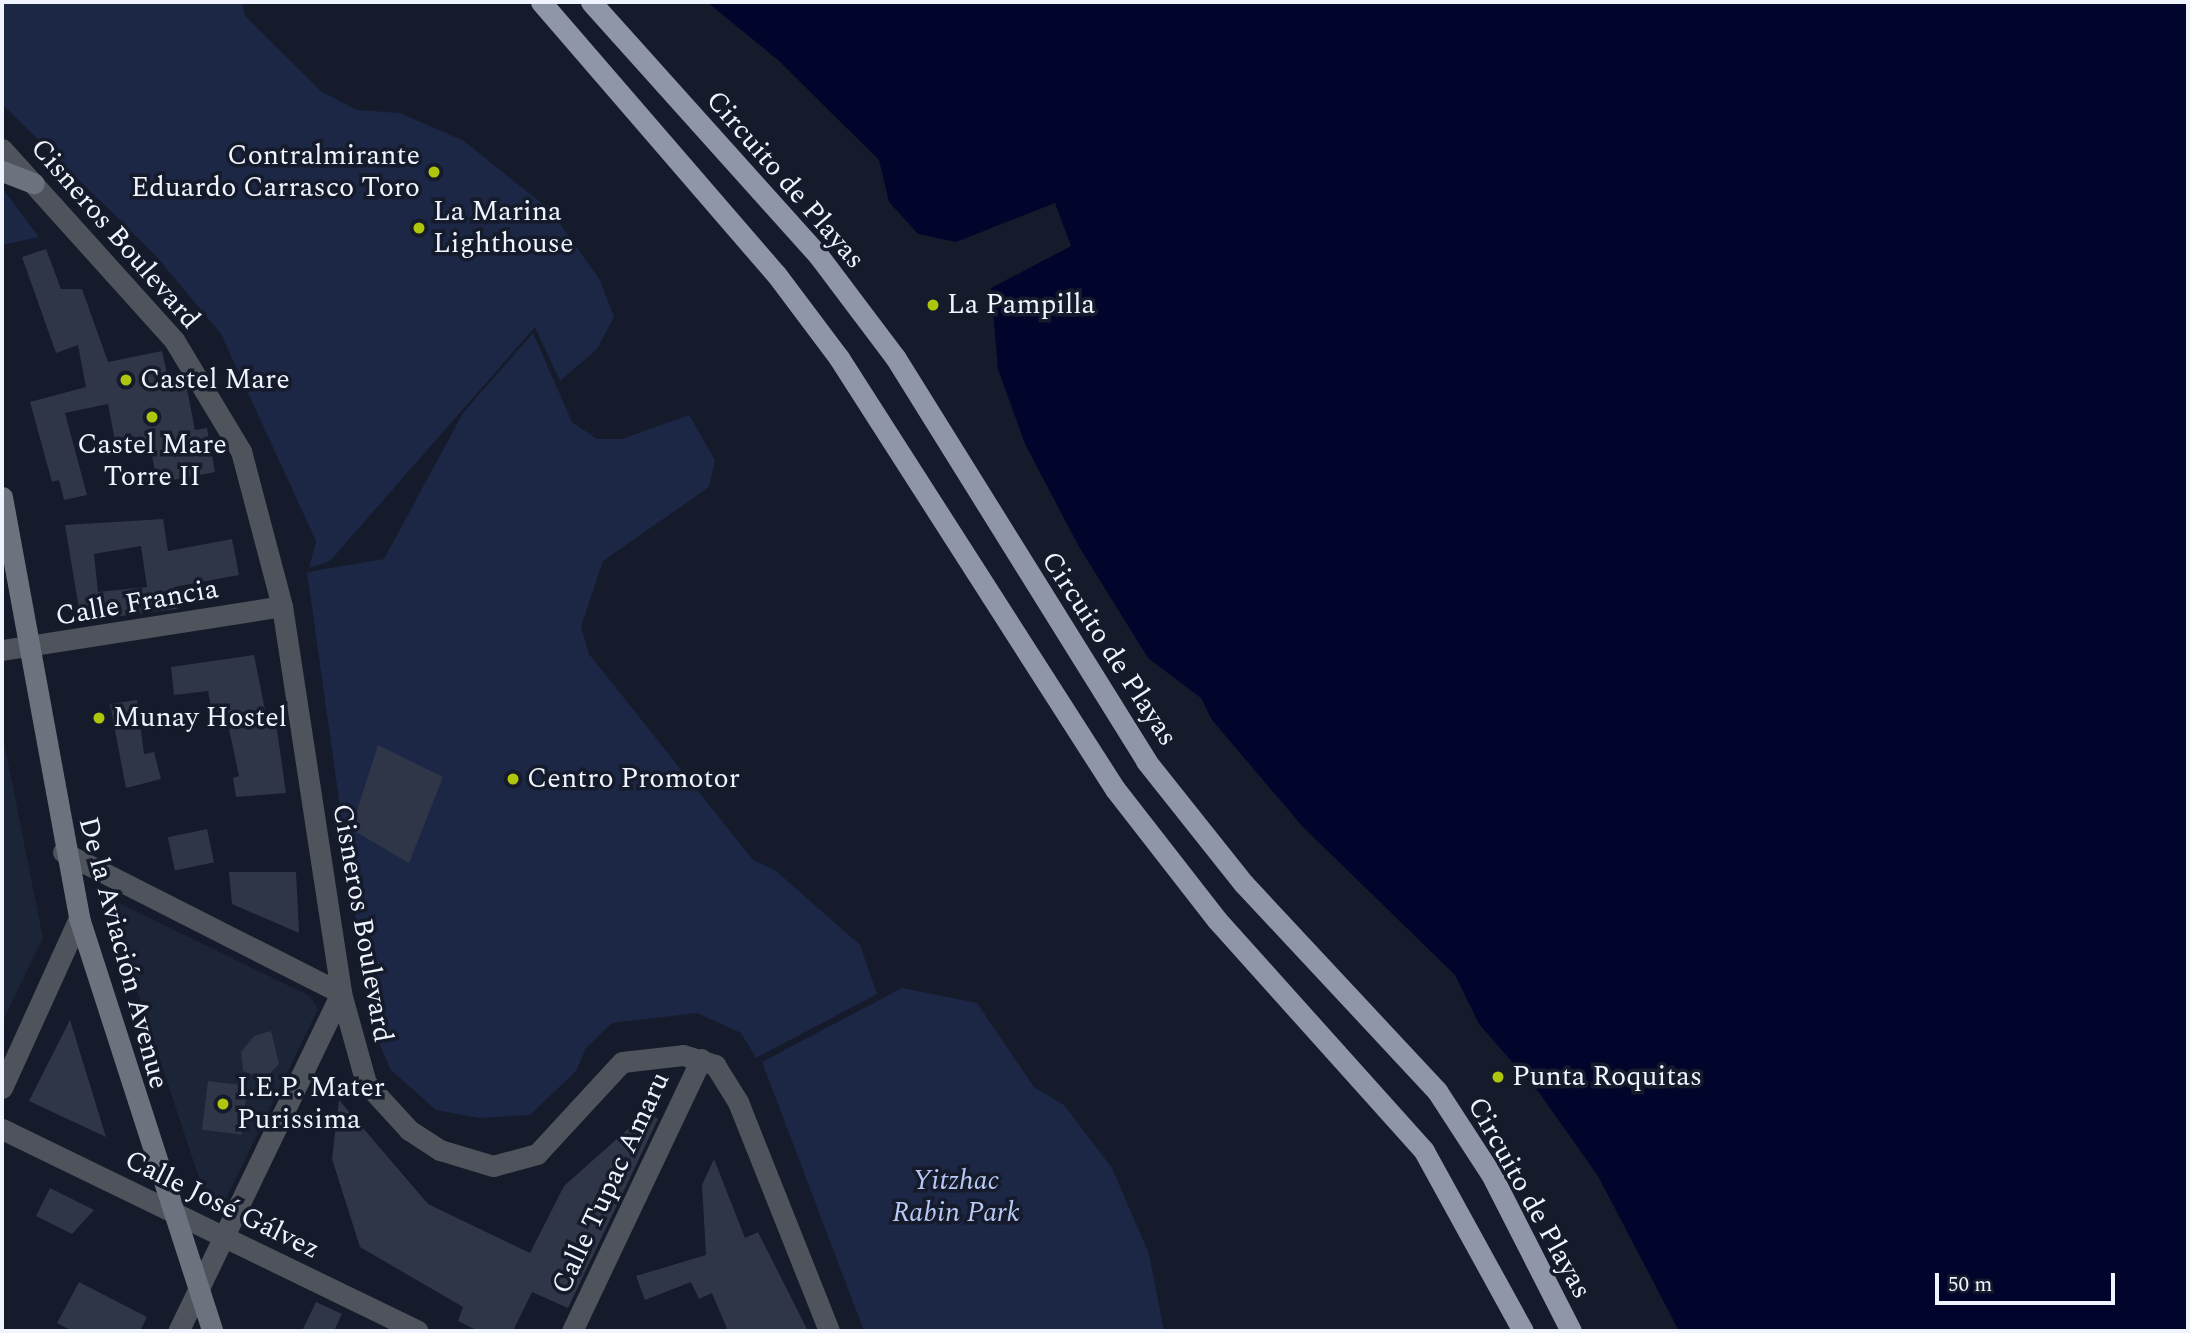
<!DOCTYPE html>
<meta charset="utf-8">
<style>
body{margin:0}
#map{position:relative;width:2190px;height:1333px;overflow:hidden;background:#151b2a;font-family:Spectral,serif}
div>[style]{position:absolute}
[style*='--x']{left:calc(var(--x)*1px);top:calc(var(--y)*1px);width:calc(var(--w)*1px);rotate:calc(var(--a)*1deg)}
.built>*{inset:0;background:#1c2438}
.green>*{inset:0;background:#1c2645}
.water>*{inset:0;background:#02052b}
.building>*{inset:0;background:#2f3647;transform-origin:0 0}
.minor>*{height:21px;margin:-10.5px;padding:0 10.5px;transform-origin:10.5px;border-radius:10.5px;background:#4f535b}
.tertiary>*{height:21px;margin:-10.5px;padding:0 10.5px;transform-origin:10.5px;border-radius:10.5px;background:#4f535b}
.secondary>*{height:21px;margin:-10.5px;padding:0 10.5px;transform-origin:10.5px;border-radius:10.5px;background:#6d727f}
.trunk>*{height:21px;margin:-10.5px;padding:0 10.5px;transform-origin:10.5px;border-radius:10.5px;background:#8e96a8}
.dots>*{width:19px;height:19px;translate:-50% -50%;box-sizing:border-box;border:4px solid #151b2a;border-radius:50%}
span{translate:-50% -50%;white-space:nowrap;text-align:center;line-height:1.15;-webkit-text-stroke:7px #151b2a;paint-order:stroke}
.poi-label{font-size:28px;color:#eff4ff}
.right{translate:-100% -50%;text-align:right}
.left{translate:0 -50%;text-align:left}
.street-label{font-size:28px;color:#eff4ff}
.park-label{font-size:28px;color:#b8c9f5;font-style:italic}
.frame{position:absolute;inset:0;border:4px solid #eff4ff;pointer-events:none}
.scale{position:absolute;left:1935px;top:1273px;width:180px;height:32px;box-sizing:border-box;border:4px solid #eff4ff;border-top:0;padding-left:9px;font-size:21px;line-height:24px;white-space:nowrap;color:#eff4ff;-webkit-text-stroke:5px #151b2a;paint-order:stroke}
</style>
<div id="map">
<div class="built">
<i style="clip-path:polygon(2px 732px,43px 938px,2px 1022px)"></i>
<i style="clip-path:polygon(119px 903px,310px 996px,318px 1009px,224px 1203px,206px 1199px,111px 912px)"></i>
</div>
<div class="green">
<i style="clip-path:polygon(2px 2px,242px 2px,245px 16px,322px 92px,357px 110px,400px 113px,464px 141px,550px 210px,600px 280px,614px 317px,597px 349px,560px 381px,535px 327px,330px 561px,309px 568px,316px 541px,221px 334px,156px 256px,2px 104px)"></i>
<i style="clip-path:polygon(2px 189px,3px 189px,39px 237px,2px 245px)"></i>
<i style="clip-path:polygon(533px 333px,572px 422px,597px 439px,622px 439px,689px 415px,715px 460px,709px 487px,603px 561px,581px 627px,589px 654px,753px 860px,776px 871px,860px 945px,877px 994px,756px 1058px,741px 1033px,697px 1013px,612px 1023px,586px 1048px,576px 1071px,530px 1115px,479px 1118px,436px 1110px,391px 1070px,381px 1048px,368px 1006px,307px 572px,384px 559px,463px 413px)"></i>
<i style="clip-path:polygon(902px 988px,977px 1003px,1034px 1087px,1064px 1105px,1112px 1168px,1149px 1254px,1164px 1331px,864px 1331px,762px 1062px)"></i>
</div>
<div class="water">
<i style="clip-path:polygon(707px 2px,2188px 2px,2188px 1331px,1679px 1331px,1598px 1176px,1540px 1094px,1479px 1024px,1455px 975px,1302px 826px,1212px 720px,1201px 698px,1148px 658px,1078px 545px,1025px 444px,998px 369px,991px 288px,1071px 246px,1055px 203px,956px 242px,918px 234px,889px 202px,879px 160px,778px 60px)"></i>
</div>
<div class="building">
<i style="clip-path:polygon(46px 249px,61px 289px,82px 289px,108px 362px,162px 351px,171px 392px,187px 389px,195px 430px,207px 428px,215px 472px,157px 483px,149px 439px,116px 446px,108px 404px,65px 413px,87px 495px,64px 500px,59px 480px,52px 482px,30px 402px,86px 387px,78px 345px,56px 353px,22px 257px)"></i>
<i style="clip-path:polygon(evenodd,163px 519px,168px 551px,232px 539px,239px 575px,174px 587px,177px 609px,81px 621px,65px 525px,163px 519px,141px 546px,147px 587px,98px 592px,94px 554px,141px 546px)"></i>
<i style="clip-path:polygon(254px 655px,268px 725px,276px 723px,286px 793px,236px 797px,233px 778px,239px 776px,225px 710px,212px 713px,208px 691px,174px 695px,171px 667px)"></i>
<i style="clip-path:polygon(137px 700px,144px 754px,154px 752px,161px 779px,126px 788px,110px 704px)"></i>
<i style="clip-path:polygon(378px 745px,443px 777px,409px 863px,351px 829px)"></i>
<i style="left:207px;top:829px;width:34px;height:40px;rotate:78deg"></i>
<i style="clip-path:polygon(229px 872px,296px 872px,299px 933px,232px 904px)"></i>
<i style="clip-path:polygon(70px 1020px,106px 1137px,29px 1101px)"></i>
<i style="clip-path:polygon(271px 1031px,279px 1064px,264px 1079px,243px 1071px,241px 1052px,254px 1036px)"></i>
<i style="left:208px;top:1081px;width:40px;height:49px;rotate:7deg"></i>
<i style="clip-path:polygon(339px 1100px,428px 1204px,530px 1253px,564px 1186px,647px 1112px,658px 1119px,568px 1308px,532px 1292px,513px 1331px,478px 1331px,458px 1321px,463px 1307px,360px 1247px,332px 1159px)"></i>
<i style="clip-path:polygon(714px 1159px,745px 1238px,758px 1232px,808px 1331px,728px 1331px,712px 1293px,699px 1299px,691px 1282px,645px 1300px,636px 1276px,706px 1255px,702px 1185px)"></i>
<i style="clip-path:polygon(50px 1188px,94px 1210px,72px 1234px,36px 1216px)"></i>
<i style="clip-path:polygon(79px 1282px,147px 1317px,140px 1331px,72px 1331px,57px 1323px)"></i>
<i style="clip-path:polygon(316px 1302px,342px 1314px,334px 1331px,302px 1331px)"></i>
</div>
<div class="minor">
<i style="--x:2;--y:650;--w:283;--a:-8.9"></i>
<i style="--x:63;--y:852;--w:312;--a:26.9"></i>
<i style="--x:341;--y:993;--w:375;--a:115.7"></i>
<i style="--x:2;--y:1088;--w:187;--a:-65.6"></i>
<i style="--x:2;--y:1129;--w:462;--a:25.9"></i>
<i style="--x:572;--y:1331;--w:301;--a:-64.6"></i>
</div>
<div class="tertiary">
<i style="--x:2;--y:149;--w:257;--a:48"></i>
<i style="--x:174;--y:340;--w:130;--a:58.9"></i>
<i style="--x:241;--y:451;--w:160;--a:75.2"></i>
<i style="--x:282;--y:606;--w:391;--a:81.3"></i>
<i style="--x:341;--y:993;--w:93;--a:74.5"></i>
<i style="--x:366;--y:1083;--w:64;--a:47.5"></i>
<i style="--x:409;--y:1130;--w:37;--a:33"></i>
<i style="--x:440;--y:1150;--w:55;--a:16.8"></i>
<i style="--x:493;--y:1166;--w:46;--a:-15.3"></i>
<i style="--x:537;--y:1154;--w:125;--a:-47.3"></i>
<i style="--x:622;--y:1062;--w:61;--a:-6.5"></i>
<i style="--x:683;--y:1055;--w:34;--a:17"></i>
<i style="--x:715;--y:1065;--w:44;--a:58.1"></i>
<i style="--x:738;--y:1102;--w:246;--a:68.3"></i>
</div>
<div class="secondary">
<i style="--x:2;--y:171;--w:34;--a:21"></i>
<i style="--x:2;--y:497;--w:428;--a:79.6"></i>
<i style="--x:79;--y:918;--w:434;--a:72.1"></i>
</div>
<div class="trunk">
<i style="--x:541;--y:2;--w:359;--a:49.2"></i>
<i style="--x:776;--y:274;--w:105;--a:53.1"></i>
<i style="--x:839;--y:358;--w:512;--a:57.37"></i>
<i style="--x:1115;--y:789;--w:166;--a:52.1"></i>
<i style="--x:1217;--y:920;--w:310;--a:48.1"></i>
<i style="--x:1424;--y:1151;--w:205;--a:61.2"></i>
<i style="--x:591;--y:2;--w:340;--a:48.1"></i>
<i style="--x:818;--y:255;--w:128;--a:53"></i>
<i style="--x:895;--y:357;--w:476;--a:58.1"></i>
<i style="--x:1146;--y:761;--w:157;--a:51.5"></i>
<i style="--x:1244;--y:884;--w:283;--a:47"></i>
<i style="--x:1437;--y:1091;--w:99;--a:57"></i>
<i style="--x:1491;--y:1174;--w:176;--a:63"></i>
</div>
<div class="dots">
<i style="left:434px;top:172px;background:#aec60c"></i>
<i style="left:419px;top:228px;background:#aec60c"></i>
<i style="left:933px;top:305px;background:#aec60c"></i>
<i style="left:126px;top:380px;background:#aec60c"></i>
<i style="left:152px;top:417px;background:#aec60c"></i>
<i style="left:99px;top:718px;background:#aec60c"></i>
<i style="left:513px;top:779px;background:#aec60c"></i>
<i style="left:1498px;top:1077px;background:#aec60c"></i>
<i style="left:223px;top:1104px;background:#aec60c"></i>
</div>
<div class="poi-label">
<span class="right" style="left:420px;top:172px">Contralmirante<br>Eduardo Carrasco Toro</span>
<span class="left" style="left:433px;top:228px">La Marina<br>Lighthouse</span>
<span class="left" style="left:947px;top:305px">La Pampilla</span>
<span class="left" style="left:140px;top:380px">Castel Mare</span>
<span style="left:152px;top:461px">Castel Mare<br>Torre II</span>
<span class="left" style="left:113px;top:718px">Munay Hostel</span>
<span class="left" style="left:527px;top:779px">Centro Promotor</span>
<span class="left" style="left:1512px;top:1077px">Punta Roquitas</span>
<span class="left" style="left:237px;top:1104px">I.E.P. Mater<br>Purissima</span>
</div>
<div class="street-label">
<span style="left:785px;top:180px;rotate:49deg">Circuito de Playas</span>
<span style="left:115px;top:234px;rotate:49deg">Cisneros Boulevard</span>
<span style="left:137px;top:603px;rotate:-10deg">Calle Francia</span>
<span style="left:1109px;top:649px;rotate:57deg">Circuito de Playas</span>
<span style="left:362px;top:923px;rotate:80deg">Cisneros Boulevard</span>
<span style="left:123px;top:953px;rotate:75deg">De la Aviación Avenue</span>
<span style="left:611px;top:1183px;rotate:-65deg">Calle Tupac Amaru</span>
<span style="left:1529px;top:1198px;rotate:61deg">Circuito de Playas</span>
<span style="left:222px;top:1205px;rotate:26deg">Calle José Gálvez</span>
</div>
<div class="park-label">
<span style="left:956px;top:1197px">Yitzhac<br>Rabin Park</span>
</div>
<div class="frame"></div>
<div class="scale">50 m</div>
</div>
